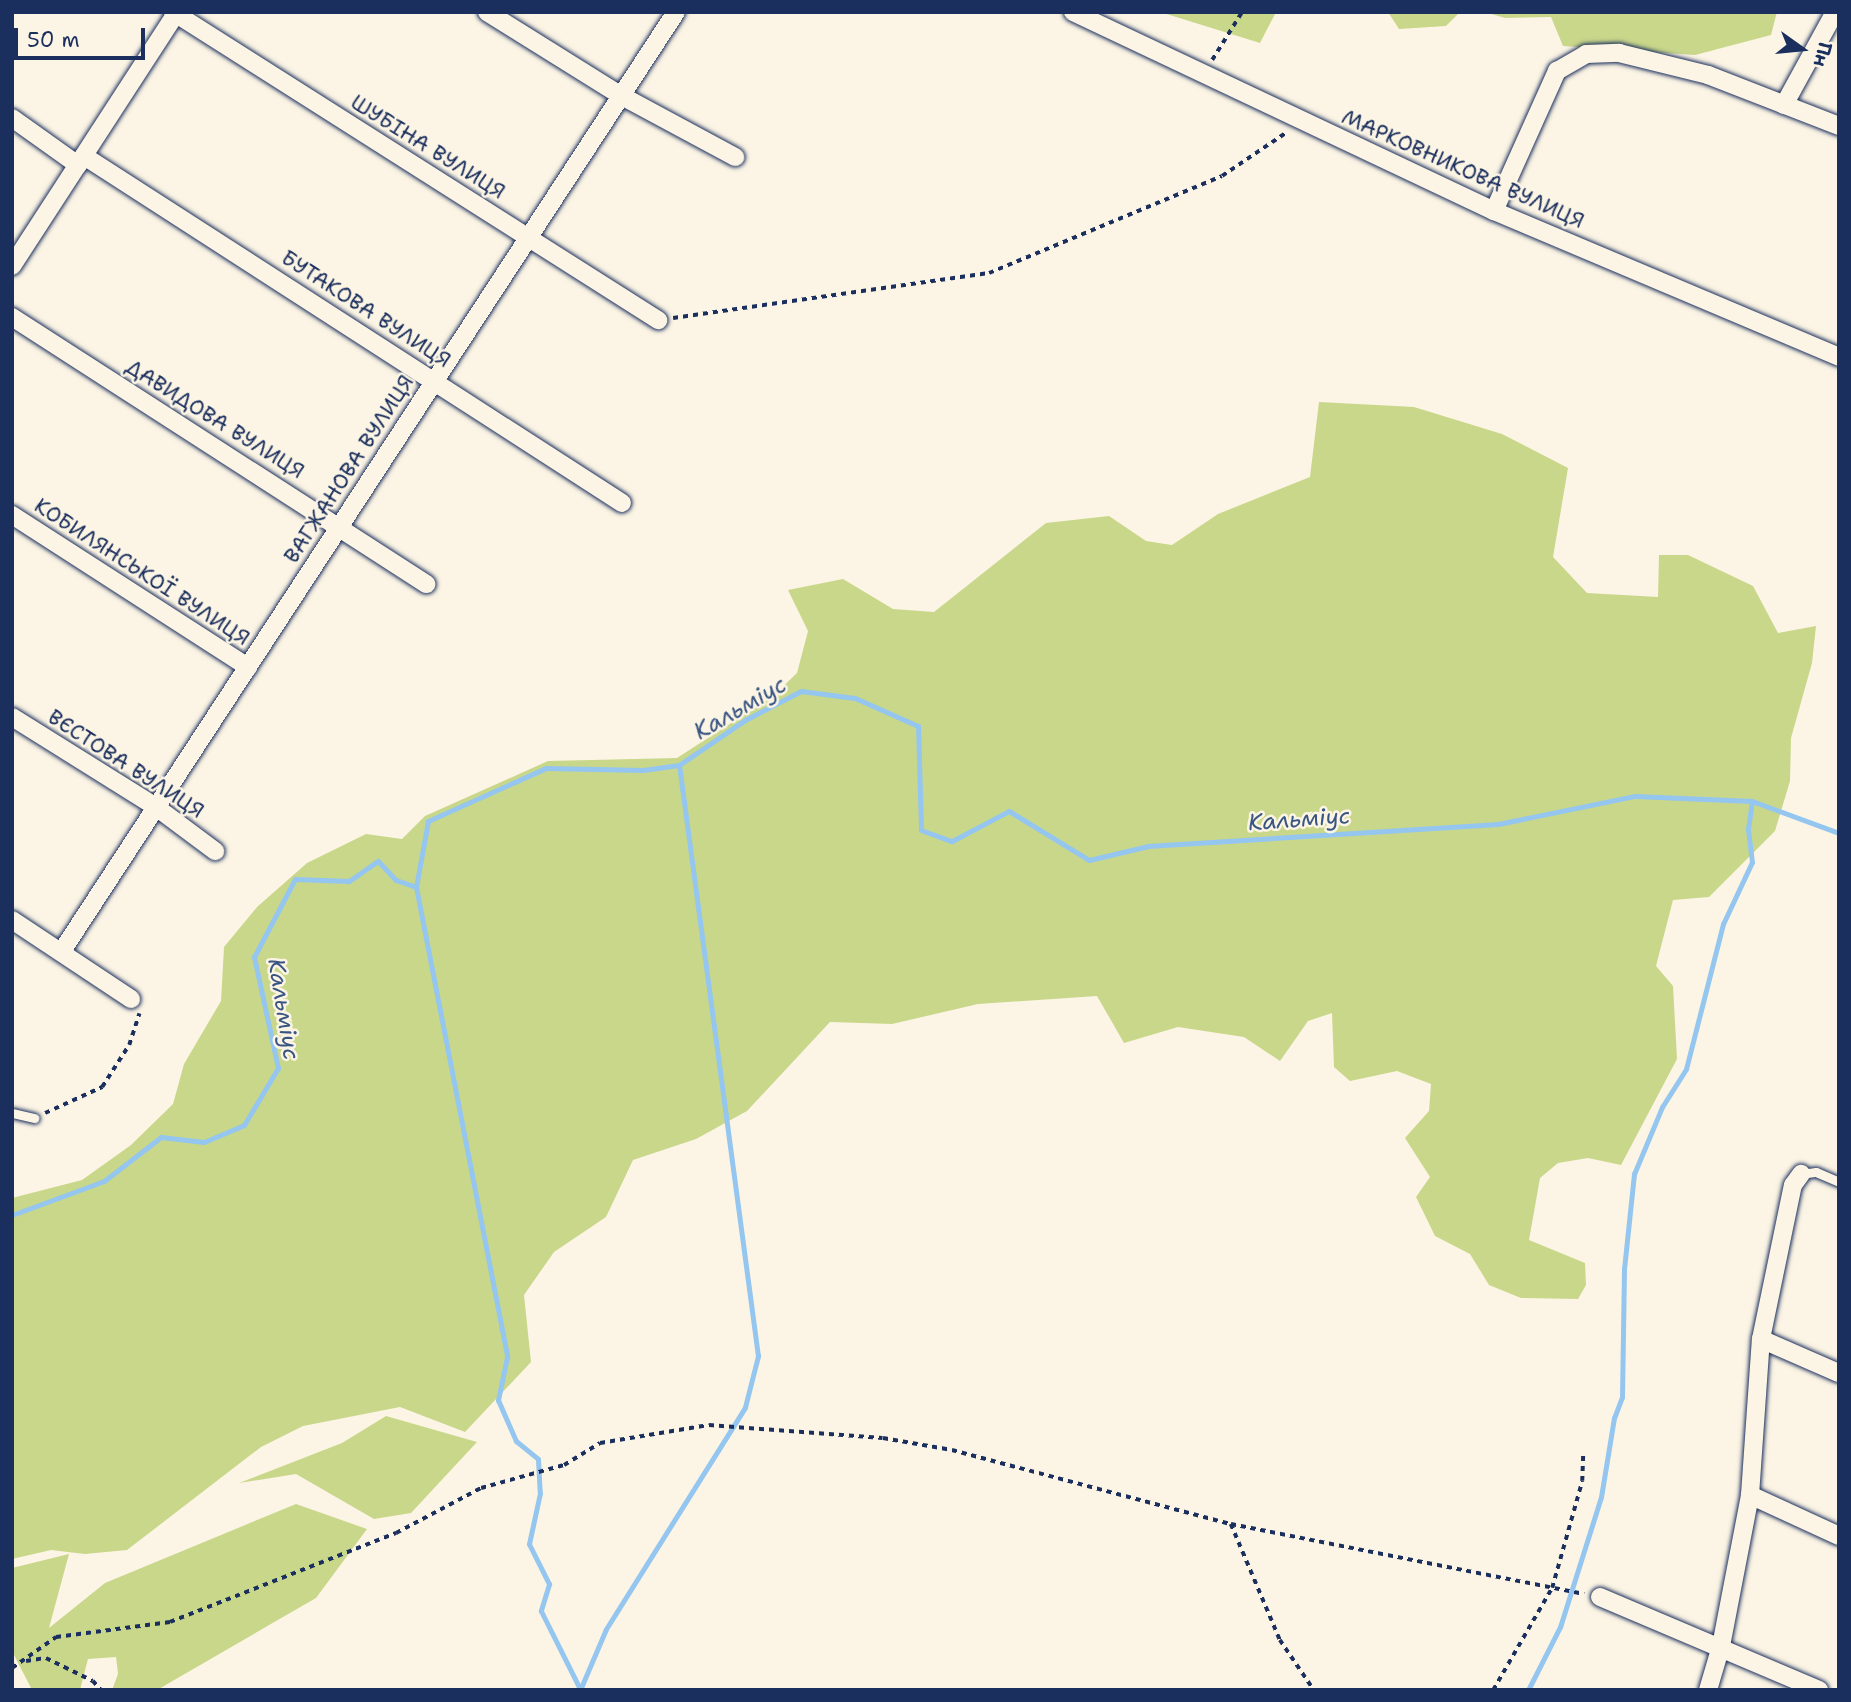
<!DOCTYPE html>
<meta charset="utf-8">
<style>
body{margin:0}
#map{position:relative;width:1851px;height:1702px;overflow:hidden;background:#fcf5e5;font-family:"Shantell Sans",sans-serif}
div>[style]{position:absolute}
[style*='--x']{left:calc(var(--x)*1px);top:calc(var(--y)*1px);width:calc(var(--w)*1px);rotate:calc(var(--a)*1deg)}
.green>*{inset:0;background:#c9d78a}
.stream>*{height:5px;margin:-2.5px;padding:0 2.5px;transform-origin:2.5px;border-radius:2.5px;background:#94c6f0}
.path>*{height:3.5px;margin-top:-1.75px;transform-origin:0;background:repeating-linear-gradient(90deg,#1b2f5e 0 5px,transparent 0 10px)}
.roads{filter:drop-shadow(0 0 2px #1b2f5e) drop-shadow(0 0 2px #1b2f5e)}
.service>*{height:9px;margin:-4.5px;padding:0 4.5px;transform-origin:4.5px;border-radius:4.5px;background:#fcf5e5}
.minor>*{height:18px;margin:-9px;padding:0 9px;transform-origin:9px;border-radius:9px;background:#fcf5e5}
span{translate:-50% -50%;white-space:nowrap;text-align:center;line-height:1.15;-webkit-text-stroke:5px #fcf5e5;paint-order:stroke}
.street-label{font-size:21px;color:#1b2f5e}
.water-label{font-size:23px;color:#395582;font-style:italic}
.frame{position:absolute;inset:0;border:14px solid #1b2f5e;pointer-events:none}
.north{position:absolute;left:1767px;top:14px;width:70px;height:70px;-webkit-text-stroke:5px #fcf5e5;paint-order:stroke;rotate:105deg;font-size:19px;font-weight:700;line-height:28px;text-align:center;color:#1b2f5e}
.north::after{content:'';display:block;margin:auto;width:24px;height:32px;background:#1b2f5e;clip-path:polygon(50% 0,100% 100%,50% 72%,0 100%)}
.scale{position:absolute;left:14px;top:28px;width:131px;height:32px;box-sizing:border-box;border:4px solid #1b2f5e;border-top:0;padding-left:9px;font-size:21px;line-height:24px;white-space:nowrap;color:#1b2f5e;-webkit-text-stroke:5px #fcf5e5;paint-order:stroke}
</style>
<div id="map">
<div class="green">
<i style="clip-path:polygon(1160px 12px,1276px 12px,1260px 43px)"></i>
<i style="clip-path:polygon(1388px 12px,1460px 12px,1446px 26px,1399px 29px)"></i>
<i style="clip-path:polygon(1485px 12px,1777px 12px,1771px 35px,1695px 55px,1563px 46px,1551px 17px,1505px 18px)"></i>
<i style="clip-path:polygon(1319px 402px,1414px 407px,1502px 434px,1568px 468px,1553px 557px,1587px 593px,1658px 597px,1659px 555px,1688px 555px,1753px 586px,1778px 633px,1816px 626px,1812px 663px,1791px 738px,1790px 781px,1775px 831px,1709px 897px,1673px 900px,1656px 966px,1673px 986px,1677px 1059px,1621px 1165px,1588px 1158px,1558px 1163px,1540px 1178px,1529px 1240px,1585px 1263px,1586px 1285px,1578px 1299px,1521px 1298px,1489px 1285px,1470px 1254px,1435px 1236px,1416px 1197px,1430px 1177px,1405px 1138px,1429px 1111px,1431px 1084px,1397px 1071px,1350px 1081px,1334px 1067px,1332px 1013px,1308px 1021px,1280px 1061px,1244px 1037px,1178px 1027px,1124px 1043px,1097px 996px,978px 1004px,892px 1024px,830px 1022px,747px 1111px,696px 1139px,633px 1160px,606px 1217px,554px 1252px,524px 1295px,531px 1362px,465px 1432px,400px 1407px,303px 1426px,261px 1447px,127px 1550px,85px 1554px,51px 1550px,12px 1559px,12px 1198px,82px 1180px,131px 1145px,173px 1104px,184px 1064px,221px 1001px,224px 947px,257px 907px,307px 863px,366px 834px,402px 839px,425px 816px,548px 761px,677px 758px,773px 696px,797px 673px,808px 631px,788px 590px,843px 579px,893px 609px,934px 612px,1046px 523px,1109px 516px,1146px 541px,1172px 545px,1218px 514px,1310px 477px)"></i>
<i style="clip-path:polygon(386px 1416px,477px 1442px,411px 1513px,374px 1519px,296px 1474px,239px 1483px,342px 1443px)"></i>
<i style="clip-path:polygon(296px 1504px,367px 1529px,316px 1598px,157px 1690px,112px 1690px,118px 1674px,116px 1657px,88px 1659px,80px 1690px,32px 1690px,12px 1651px,12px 1568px,69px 1554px,49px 1628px,105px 1583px)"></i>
</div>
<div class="stream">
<i style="--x:416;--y:887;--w:479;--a:79"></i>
<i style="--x:507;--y:1357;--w:44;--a:101.8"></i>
<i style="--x:498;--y:1400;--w:45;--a:66.3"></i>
<i style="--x:516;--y:1441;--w:28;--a:39"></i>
<i style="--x:538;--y:1459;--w:34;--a:87"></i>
<i style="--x:540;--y:1493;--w:52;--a:102.2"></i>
<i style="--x:529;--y:1544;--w:45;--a:63.4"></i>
<i style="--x:549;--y:1584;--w:28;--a:107"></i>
<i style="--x:541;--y:1611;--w:87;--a:63.4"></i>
<i style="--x:12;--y:1215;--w:98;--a:-20.3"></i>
<i style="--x:104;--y:1181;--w:72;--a:-37.7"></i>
<i style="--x:161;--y:1137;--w:43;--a:6.6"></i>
<i style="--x:204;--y:1142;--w:43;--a:-23"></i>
<i style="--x:244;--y:1125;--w:66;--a:-59.2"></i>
<i style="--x:278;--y:1068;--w:114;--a:-102.2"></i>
<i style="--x:254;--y:957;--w:88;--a:-62.3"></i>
<i style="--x:295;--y:879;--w:54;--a:2.1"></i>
<i style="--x:349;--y:881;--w:35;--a:-35"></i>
<i style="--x:378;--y:861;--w:26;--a:47"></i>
<i style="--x:396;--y:880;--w:21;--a:19"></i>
<i style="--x:416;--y:887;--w:67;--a:-79.7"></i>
<i style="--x:428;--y:821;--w:129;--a:-24.2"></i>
<i style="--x:546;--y:768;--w:97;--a:1.2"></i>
<i style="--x:643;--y:770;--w:36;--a:-8"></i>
<i style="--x:679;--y:765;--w:80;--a:-34.3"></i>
<i style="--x:745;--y:720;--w:63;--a:-27.4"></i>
<i style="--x:801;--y:691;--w:54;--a:7.4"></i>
<i style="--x:855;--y:698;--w:69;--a:24"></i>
<i style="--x:918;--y:726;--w:104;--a:88.3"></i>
<i style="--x:921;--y:830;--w:33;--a:20"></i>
<i style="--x:952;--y:841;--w:64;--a:-27.8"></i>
<i style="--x:1009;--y:811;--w:94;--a:31.5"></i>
<i style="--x:1089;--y:860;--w:61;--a:-13.3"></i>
<i style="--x:1148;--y:846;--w:351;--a:-3.6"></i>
<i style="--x:1498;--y:824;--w:140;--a:-11.6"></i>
<i style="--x:1635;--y:796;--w:117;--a:2.4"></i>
<i style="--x:1752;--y:801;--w:93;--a:20.2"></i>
<i style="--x:580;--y:1690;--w:66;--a:-66.9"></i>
<i style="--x:606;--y:1629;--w:262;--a:-57.9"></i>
<i style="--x:745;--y:1407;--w:53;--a:-75.7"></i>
<i style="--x:758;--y:1356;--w:596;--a:-97.61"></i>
<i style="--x:1528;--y:1690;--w:71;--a:-63.1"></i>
<i style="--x:1560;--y:1627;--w:136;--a:-72.5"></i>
<i style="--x:1601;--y:1497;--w:80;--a:-80.7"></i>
<i style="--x:1614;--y:1418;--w:22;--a:-69"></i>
<i style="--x:1622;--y:1397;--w:128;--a:-89.1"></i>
<i style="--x:1624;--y:1269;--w:96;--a:-84"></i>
<i style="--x:1634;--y:1174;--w:73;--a:-67.3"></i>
<i style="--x:1662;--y:1107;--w:45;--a:-57.7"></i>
<i style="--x:1686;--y:1069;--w:150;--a:-75.7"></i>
<i style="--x:1723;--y:924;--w:68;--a:-64.9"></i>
<i style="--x:1752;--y:862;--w:33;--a:-97"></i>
<i style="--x:1748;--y:829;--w:28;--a:-82"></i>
</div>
<div class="path">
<i style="--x:1212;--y:60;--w:57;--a:-58"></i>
<i style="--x:673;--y:318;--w:319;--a:-8.1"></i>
<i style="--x:989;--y:273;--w:252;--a:-22.6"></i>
<i style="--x:1222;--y:176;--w:78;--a:-34.1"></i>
<i style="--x:45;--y:1113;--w:63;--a:-24.5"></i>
<i style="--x:102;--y:1087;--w:50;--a:-57.3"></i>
<i style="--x:129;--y:1045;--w:33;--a:-72"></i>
<i style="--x:1231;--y:1524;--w:126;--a:67.1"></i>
<i style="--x:1280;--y:1640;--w:60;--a:55.8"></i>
<i style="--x:26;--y:1661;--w:20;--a:-9"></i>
<i style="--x:46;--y:1658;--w:52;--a:26.1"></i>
<i style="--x:93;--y:1681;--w:12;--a:48"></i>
<i style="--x:12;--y:1668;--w:54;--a:-35.2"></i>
<i style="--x:56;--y:1637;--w:115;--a:-7.5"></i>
<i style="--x:170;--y:1622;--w:243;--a:-21.5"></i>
<i style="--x:396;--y:1533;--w:96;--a:-27.9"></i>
<i style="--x:481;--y:1488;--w:86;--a:-15.5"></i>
<i style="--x:564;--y:1465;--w:42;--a:-31.4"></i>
<i style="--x:600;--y:1443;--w:110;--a:-9.4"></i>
<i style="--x:709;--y:1425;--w:174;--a:4.3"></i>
<i style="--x:883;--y:1438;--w:70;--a:9.9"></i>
<i style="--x:952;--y:1450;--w:289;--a:14.9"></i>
<i style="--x:1231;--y:1524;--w:360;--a:11.2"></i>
<i style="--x:1493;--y:1690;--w:118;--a:-60"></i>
<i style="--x:1552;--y:1588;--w:111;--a:-74.3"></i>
<i style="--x:1582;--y:1481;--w:25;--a:-88"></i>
</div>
<div class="roads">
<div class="service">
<i style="--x:12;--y:1113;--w:23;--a:13"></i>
<i style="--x:1801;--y:1174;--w:15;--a:-8"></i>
<i style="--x:1816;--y:1172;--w:25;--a:23"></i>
</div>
<div class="minor">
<i style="--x:173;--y:12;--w:575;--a:32.42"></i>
<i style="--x:487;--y:12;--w:157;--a:32"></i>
<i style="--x:620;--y:95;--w:131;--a:28.3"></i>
<i style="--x:1073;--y:12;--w:466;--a:25.3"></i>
<i style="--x:1494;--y:211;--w:375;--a:22.9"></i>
<i style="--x:1784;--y:105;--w:106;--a:-61.3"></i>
<i style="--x:12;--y:118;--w:81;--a:35.5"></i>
<i style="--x:84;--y:156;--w:640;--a:32.82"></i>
<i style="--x:1494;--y:211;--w:154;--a:-65.8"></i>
<i style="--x:1557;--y:71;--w:34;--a:-30"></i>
<i style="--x:1586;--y:54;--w:33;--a:-2"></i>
<i style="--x:1619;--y:53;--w:92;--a:13.9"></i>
<i style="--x:1708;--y:75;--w:141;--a:21.3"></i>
<i style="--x:12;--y:266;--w:303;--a:-57"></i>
<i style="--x:12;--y:317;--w:493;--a:32.8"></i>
<i style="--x:12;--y:515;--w:281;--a:32.8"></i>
<i style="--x:12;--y:717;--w:170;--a:32"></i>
<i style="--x:156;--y:807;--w:74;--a:36.7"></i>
<i style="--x:12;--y:920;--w:143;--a:33.6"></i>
<i style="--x:62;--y:951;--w:1122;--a:-56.82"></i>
<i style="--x:1761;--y:1339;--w:85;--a:23.6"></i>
<i style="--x:1750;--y:1495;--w:98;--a:24.7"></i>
<i style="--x:1600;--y:1597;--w:238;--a:23"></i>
<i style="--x:1708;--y:1690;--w:46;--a:-73.5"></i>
<i style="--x:1721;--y:1646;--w:154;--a:-79.1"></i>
<i style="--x:1750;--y:1495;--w:156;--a:-86"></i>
<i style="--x:1761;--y:1339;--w:157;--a:-78.3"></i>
<i style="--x:1793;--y:1185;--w:14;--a:-54"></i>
</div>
</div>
<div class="street-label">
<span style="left:428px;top:147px;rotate:32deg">ШУБІНА ВУЛИЦЯ</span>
<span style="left:1463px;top:169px;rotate:24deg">МАРКОВНИКОВА ВУЛИЦЯ</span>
<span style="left:366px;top:309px;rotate:33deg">БУТАКОВА ВУЛИЦЯ</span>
<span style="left:215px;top:419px;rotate:32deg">ДАВИДОВА ВУЛИЦЯ</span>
<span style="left:349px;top:469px;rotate:-57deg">ВАГЖАНОВА ВУЛИЦЯ</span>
<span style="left:142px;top:572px;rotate:33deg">КОБИЛЯНСЬКОЇ ВУЛИЦЯ</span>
<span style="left:126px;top:764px;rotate:33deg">ВЄСТОВА ВУЛИЦЯ</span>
</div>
<div class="water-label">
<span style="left:740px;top:708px;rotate:-30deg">Кальміус</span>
<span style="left:1299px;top:819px;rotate:-4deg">Кальміус</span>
<span style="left:284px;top:1009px;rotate:81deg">Кальміус</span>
</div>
<div class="frame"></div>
<div class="north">Пн</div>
<div class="scale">50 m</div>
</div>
